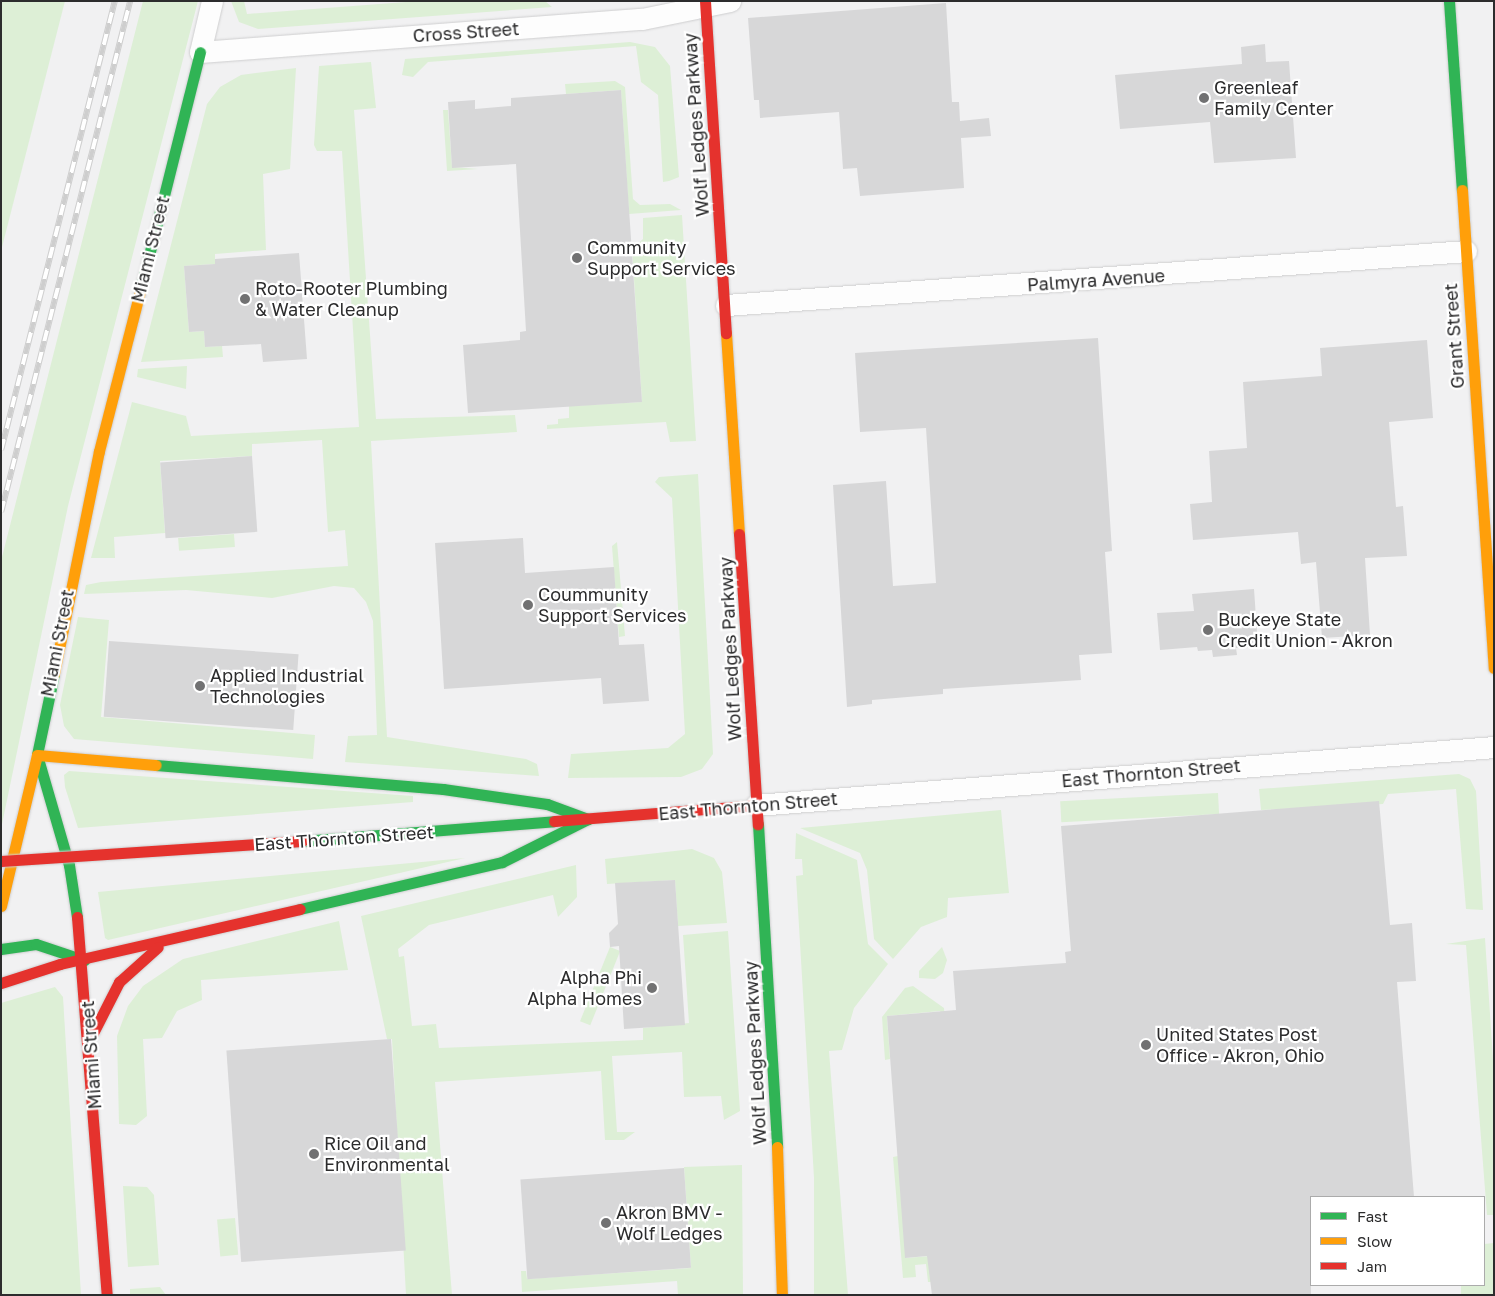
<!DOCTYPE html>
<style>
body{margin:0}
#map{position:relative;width:1495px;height:1296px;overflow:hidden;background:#f1f1f2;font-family:"Golos Text",sans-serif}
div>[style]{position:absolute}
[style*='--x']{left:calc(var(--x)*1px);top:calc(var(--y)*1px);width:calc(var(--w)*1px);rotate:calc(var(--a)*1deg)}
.green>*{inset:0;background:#ddefd6;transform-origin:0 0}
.building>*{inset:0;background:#d7d7d8;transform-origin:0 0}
.roads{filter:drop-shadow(0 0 1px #cececf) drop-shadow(0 0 1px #cececf)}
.street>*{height:21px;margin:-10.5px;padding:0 10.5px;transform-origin:10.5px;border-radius:10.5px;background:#fdfdfd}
.fast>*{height:11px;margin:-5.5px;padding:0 5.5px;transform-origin:5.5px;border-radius:5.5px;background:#30b455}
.slow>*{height:11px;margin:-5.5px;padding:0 5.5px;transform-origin:5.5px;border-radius:5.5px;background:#ff9f0a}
.jam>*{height:11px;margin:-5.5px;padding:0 5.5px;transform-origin:5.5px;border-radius:5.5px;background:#e5322d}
.rail>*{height:5.5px;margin-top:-2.75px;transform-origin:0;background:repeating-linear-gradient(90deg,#fff 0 11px,#cecece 0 22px);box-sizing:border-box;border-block:1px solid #cecece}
.bridges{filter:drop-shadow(0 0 1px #cececf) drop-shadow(0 0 1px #cececf)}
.jam-bridge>*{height:11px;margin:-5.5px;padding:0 5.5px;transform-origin:5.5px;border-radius:5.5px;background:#e5322d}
.dots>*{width:14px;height:14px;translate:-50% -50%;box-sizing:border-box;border:2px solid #fff;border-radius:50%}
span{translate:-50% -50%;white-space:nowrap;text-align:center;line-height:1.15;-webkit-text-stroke:4.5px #fff;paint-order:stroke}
.street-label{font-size:18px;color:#2c2c2d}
.poi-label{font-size:18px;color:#2c2c2d}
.left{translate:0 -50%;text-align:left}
.right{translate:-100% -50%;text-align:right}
.frame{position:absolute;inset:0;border:2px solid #2c2c2d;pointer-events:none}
.legend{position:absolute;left:1310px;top:1196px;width:175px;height:90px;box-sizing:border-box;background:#fff;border:1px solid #ababab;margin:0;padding:6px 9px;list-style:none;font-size:15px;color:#2c2c2d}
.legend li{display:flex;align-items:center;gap:10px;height:25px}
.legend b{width:25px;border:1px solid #ababab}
</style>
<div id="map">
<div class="green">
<i style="clip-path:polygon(1px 1px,65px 1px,1px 251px)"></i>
<i style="clip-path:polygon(143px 1px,198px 1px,68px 506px,1px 829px,1px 561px)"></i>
<i style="clip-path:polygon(231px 1px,244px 1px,247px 14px,419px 1px,545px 1px,552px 7px,258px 29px,239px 22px)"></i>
<i style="clip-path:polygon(630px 42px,655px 47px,670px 66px,679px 177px,669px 181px,663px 182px,658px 95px,641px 82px,636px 46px,428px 62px,413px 77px,402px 75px,405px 59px)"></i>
<i style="clip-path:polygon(371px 62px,376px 108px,354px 110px,376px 419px,515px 415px,517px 432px,371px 441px,387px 737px,526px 759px,537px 764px,539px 776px,345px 762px,348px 736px,377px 735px,373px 621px,366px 602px,354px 588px,334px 586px,272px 598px,186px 590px,84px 594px,86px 585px,101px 582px,348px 566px,345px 530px,328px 532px,322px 440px,252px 444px,252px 456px,160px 461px,165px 533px,114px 537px,115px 558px,91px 558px,132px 402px,186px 416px,191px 436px,359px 427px,342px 151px,317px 151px,314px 145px,319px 66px)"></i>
<i style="clip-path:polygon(296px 68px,290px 169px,263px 174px,266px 250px,215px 254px,215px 264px,184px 266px,189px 332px,204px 331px,205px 347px,222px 346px,223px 357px,141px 362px,207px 104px,220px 87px,241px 75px)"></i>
<i style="clip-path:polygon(615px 81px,625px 87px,633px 199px,640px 205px,670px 204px,681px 210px,629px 214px,621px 90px,566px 94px,565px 84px)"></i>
<i style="clip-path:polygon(443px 110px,448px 110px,452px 167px,478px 169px,447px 171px)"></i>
<i style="clip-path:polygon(682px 215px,696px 441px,670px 442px,666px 422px,547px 429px,547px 425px,558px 424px,558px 419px,569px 418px,569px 406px,642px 402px,632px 249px,643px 239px,643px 218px)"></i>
<i style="clip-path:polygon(187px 366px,186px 389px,137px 377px,138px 369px)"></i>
<i style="clip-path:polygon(698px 474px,713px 754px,702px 769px,681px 777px,568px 778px,571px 754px,668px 748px,685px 734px,672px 498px,655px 482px,659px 477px)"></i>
<i style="left:234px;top:534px;width:13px;height:56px;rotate:86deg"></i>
<i style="clip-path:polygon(617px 542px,625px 636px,619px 637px,612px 546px)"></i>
<i style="clip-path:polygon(78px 617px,109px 620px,101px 717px,315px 735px,313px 759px,74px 739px,64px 726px,60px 705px)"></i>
<i style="clip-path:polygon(69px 771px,413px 796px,413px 802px,78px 828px,65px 787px,64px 775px)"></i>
<i style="clip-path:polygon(1459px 774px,1470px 779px,1476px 791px,1483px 910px,1466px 909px,1456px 789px,1388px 794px,1383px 804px,1261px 810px,1259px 789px)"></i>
<i style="left:1218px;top:793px;width:21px;height:158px;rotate:87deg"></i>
<i style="clip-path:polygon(1001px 810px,1009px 893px,948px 898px,947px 917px,921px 927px,893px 959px,874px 939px,867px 870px,860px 853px,800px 828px)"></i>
<i style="clip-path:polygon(796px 833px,857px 860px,868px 944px,888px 964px,854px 1008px,842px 1050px,829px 1051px,848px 1295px,814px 1295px,814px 1178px,796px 876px,803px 875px,802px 859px,795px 859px)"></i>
<i style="clip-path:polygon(692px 849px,714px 858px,722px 872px,727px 923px,678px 926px,675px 880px,607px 884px,605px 859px)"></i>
<i style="clip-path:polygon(465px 858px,108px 940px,105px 938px,98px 892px)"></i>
<i style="clip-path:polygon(576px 865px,577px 897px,558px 917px,553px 895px,429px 925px,398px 949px,399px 957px,404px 956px,412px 1026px,436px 1024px,439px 1048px,643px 1040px,643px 1028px,689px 1023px,683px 935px,728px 931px,740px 1111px,724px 1120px,721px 1096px,684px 1097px,682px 1052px,612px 1056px,617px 1132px,635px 1132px,624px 1140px,605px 1140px,601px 1071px,435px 1082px,452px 1295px,406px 1295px,392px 1039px,387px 1039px,361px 916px)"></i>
<i style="clip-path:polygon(339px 921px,348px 970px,201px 980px,202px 1000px,177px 1011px,162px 1038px,143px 1039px,147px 1116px,136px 1125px,119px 1124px,117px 1036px,128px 1006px,143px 986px,183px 959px)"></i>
<i style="clip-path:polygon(1485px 938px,1494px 1075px,1494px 1215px,1487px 1215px,1466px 945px,1446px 944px)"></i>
<i style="left:610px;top:947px;width:11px;height:80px;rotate:22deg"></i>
<i style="clip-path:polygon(942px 947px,947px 960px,943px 973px,935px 979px,919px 978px,919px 971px)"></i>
<i style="clip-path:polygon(913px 986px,944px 1008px,945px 1021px,940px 1011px,887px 1016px,890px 1059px,885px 1060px,882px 1017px,905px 988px)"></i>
<i style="clip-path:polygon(55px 987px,63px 997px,81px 1295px,1px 1295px,1px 1003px)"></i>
<i style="clip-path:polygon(898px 1156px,906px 1258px,943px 1255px,935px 1282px,928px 1282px,926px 1264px,915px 1265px,916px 1277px,903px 1278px,893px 1157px)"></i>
<i style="clip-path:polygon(742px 1165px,743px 1295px,678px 1295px,677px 1281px,522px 1292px,521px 1271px,526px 1271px,527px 1279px,691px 1268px,684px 1167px)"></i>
<i style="clip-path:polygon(123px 1186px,147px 1187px,154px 1195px,159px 1265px,128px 1267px)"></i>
<i style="left:235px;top:1218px;width:37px;height:18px;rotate:85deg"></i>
<i style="clip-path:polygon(1494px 1243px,1494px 1295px,1461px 1295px,1461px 1286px,1484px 1285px,1484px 1244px)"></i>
<i style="clip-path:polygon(160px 1287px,166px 1295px,130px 1295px,130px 1289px)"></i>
</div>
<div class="building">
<i style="clip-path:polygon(946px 3px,952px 102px,959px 102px,960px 121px,989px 118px,991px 136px,961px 138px,964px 188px,860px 196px,857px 168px,843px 169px,839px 112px,760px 118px,759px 100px,754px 100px,748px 18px)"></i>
<i style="clip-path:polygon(1265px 44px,1266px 62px,1289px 61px,1296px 158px,1214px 163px,1210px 122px,1120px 129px,1115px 75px,1242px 64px,1241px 47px)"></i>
<i style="clip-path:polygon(621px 90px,642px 402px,468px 413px,463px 345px,520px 340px,520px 332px,526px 331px,516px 164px,452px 168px,448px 102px,475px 100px,475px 109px,511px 106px,511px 98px)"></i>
<i style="clip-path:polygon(299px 253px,307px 359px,263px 362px,261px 344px,205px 347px,204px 331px,189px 332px,184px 266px,215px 264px,215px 259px)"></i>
<i style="clip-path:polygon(1098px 338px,1112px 551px,1105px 552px,1112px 653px,1079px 655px,1081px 680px,943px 689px,943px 694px,872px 700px,872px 704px,847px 707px,833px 485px,886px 481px,893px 586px,936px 583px,926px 428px,860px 432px,855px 353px)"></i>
<i style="clip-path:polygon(1427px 340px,1433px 418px,1389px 422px,1396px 507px,1403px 506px,1407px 556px,1365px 558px,1370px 635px,1322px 638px,1316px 562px,1301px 564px,1298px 532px,1193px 540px,1190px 504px,1212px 502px,1209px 451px,1247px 448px,1243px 382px,1322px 376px,1320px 348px)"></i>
<i style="left:252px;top:456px;width:76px;height:92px;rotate:86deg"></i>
<i style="clip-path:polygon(523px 538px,525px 573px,614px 567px,619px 645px,644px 644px,649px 701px,603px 704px,601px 678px,444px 689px,435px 543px)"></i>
<i style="clip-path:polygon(1254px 589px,1258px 647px,1236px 648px,1237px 655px,1213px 657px,1212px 650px,1198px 651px,1197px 647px,1160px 650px,1157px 613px,1194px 611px,1192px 594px)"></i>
<i style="left:109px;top:641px;width:190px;height:76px;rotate:4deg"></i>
<i style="clip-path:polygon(1379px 801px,1390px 925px,1412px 923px,1416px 981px,1397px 982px,1414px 1197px,1311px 1197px,1311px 1295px,932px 1295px,927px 1256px,905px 1258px,887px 1016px,956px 1010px,953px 971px,1066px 963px,1065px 952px,1071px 951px,1061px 826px)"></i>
<i style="clip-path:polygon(675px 880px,685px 1025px,624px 1029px,619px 946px,610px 947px,609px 933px,618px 924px,615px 883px)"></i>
<i style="left:391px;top:1039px;width:212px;height:165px;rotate:86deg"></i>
<i style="left:684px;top:1168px;width:100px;height:164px;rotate:86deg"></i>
</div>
<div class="roads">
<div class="street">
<i style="--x:212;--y:1;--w:52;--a:103.2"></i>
<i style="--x:200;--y:52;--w:443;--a:-4.3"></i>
<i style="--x:642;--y:19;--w:90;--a:-11.6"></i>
<i style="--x:726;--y:305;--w:742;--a:-4.17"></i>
<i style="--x:756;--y:805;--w:740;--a:-4.49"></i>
</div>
<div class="fast">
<i style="--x:1449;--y:1;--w:189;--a:86.1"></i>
<i style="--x:141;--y:287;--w:242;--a:-75.9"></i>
<i style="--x:54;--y:674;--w:83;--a:101.9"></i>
<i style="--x:37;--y:755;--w:115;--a:73.8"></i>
<i style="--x:69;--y:865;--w:53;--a:81.3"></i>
<i style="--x:156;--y:765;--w:288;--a:4.8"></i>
<i style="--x:443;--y:789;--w:105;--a:8.2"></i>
<i style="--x:547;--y:804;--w:44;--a:20.1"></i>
<i style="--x:758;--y:824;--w:324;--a:86.6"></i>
<i style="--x:302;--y:841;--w:253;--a:-4.5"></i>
<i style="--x:300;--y:909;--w:207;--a:-13.1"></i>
<i style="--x:502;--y:862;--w:96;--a:-26.6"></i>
<i style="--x:1;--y:949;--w:35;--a:-8"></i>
<i style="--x:36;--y:944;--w:51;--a:18.4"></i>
</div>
<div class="slow">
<i style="--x:1462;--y:190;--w:479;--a:86.2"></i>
<i style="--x:726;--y:333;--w:201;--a:86.3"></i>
<i style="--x:54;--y:674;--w:227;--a:-78.6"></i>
<i style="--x:99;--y:451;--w:169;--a:-75.6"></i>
<i style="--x:1;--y:906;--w:155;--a:-76.6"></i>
<i style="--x:37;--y:755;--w:119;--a:4.8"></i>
<i style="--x:777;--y:1147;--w:148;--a:88.1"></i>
</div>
<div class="jam">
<i style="--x:705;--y:1;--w:333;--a:86.4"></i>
<i style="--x:739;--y:534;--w:291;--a:86.3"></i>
<i style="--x:554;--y:821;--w:203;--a:-4.5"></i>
<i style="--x:77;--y:917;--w:379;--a:85.5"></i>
<i style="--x:1;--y:983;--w:62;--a:-17.9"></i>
<i style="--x:60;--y:964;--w:246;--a:-12.9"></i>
<i style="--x:91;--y:1037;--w:62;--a:-63"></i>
<i style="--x:119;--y:982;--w:52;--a:-41.9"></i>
</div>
</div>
<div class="rail">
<i style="--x:1;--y:450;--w:463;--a:-75.8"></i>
<i style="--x:1;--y:512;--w:527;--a:-75.83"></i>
</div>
<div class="bridges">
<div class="jam-bridge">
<i style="--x:1;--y:861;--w:302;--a:-3.8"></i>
</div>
</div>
<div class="dots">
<i style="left:1204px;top:98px;background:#717172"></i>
<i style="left:577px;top:258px;background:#717172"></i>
<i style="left:245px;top:299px;background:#717172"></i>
<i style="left:528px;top:605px;background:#717172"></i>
<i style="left:1208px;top:630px;background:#717172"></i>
<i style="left:200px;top:686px;background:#717172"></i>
<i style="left:652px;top:988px;background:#717172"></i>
<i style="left:1146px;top:1045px;background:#717172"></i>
<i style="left:314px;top:1154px;background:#717172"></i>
<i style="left:606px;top:1223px;background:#717172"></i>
</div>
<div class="street-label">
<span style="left:466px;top:32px;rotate:-4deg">Cross Street</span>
<span style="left:696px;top:125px;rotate:-94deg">Wolf Ledges Parkway</span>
<span style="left:150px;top:249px;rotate:-76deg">Miami Street</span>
<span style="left:1096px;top:280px;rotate:-4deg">Palmyra Avenue</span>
<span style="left:1454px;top:336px;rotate:-94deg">Grant Street</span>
<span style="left:57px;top:643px;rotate:-79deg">Miami Street</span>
<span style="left:730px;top:649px;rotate:-93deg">Wolf Ledges Parkway</span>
<span style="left:1151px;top:773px;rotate:-5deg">East Thornton Street</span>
<span style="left:748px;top:806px;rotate:-5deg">East Thornton Street</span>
<span style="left:344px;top:838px;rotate:-4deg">East Thornton Street</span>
<span style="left:755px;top:1053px;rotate:-93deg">Wolf Ledges Parkway</span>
<span style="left:91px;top:1055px;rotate:-94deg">Miami Street</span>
</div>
<div class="poi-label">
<span class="left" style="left:1214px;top:98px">Greenleaf<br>Family Center</span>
<span class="left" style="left:587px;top:258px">Community<br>Support Services</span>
<span class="left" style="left:255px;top:299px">Roto-Rooter Plumbing<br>&amp; Water Cleanup</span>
<span class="left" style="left:538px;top:605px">Coummunity<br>Support Services</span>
<span class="left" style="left:1218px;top:630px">Buckeye State<br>Credit Union - Akron</span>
<span class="left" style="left:210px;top:686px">Applied Industrial<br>Technologies</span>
<span class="right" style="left:642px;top:988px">Alpha Phi<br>Alpha Homes</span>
<span class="left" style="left:1156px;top:1045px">United States Post<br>Office - Akron, Ohio</span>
<span class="left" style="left:324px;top:1154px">Rice Oil and<br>Environmental</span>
<span class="left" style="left:616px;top:1223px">Akron BMV -<br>Wolf Ledges</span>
</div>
<div class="frame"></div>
<ul class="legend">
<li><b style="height:6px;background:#30b455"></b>Fast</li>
<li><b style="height:6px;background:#ff9f0a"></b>Slow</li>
<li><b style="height:6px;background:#e5322d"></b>Jam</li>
</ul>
</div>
